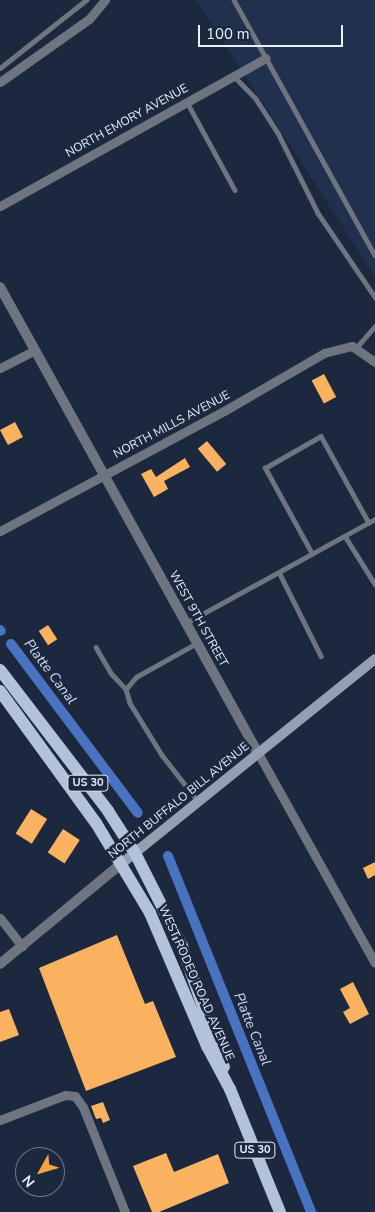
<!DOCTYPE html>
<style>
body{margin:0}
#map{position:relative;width:375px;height:1212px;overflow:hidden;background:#1c283e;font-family:"Nunito Sans",sans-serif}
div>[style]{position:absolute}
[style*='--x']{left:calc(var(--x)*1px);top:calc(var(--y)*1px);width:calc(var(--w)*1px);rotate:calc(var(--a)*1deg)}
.built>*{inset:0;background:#21304c}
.canal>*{height:10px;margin:-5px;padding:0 5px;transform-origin:5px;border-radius:5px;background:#4973c1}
.building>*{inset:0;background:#fbb260;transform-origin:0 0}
.service>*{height:4.5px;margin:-2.25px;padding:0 2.25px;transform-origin:2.25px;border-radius:2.25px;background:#6e7480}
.minor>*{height:9px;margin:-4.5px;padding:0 4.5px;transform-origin:4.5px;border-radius:4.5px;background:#6e7480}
.tertiary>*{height:10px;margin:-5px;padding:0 5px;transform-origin:5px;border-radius:5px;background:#6e7480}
.secondary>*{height:10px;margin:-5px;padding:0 5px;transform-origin:5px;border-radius:5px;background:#959fb2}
.primary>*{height:12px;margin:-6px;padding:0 6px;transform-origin:6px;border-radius:6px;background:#b3c1d9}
span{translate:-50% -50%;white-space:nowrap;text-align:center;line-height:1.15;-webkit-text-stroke:5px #1c283e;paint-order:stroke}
.shield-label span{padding:1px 4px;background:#1c283e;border:1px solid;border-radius:4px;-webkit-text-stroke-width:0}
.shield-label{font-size:11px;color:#e8f0ff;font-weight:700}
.street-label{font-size:12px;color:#e8f0ff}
.water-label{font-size:14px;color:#cfdbf1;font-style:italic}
.north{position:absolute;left:15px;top:1147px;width:50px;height:50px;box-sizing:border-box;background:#1c283e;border:1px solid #6e788b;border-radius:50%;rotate:231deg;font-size:14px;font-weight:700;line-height:20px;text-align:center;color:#e8f0ff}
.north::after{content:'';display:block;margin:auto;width:18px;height:22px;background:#f4a443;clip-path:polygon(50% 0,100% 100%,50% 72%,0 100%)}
.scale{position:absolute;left:198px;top:25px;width:145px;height:22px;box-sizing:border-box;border:2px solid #e8f0ff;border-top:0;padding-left:6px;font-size:15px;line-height:18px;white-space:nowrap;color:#e8f0ff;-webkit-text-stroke:4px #1c283e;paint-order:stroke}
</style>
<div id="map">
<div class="built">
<i style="clip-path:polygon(196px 0,375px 0,375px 280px,371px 270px)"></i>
</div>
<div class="canal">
<i style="--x:0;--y:630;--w:1;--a:45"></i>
<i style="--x:11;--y:644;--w:211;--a:53.1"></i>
<i style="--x:168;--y:856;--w:384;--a:68.1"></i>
</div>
<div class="building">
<i style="left:324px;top:374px;width:26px;height:14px;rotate:62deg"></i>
<i style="left:15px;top:422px;width:17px;height:17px;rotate:62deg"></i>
<i style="left:207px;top:441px;width:30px;height:12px;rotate:50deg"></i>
<i style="clip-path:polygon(185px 458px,190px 467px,164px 481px,168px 489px,154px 497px,141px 474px,151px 469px,156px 477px)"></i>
<i style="left:48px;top:625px;width:17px;height:11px;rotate:57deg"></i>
<i style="left:31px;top:809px;width:19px;height:29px;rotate:32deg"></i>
<i style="left:63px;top:829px;width:20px;height:28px;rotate:33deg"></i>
<i style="clip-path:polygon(375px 862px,375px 875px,368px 879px,363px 868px)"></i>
<i style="clip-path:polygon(117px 935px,145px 1004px,153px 1001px,176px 1057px,86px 1091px,39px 968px)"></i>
<i style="clip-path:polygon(353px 982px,369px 1014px,350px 1024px,343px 1012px,350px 1008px,340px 989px)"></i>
<i style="clip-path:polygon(9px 1009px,19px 1035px,0 1042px,0 1012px)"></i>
<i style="clip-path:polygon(103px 1102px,110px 1120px,103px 1123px,101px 1118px,96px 1119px,91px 1106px)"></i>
<i style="clip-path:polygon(166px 1153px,174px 1172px,218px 1154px,229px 1183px,159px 1212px,152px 1212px,133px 1166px)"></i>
</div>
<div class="service">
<i style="--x:234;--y:0;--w:291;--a:61.1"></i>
<i style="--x:0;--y:68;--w:110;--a:-38.3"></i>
<i style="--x:234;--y:76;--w:32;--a:46"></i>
<i style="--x:256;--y:99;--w:40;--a:57.1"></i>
<i style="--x:278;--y:133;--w:89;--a:63.4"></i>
<i style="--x:318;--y:213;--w:102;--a:55.8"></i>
<i style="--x:187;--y:102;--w:100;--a:61.4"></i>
<i style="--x:356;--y:348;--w:29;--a:-49"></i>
<i style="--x:345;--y:536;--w:57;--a:58"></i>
<i style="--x:312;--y:554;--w:98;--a:-118.7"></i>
<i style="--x:265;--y:468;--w:64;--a:-29.7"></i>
<i style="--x:321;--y:436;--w:99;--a:61.1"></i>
<i style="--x:279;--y:572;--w:94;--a:63.4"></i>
<i style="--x:186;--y:623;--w:216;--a:-28.8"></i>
<i style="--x:96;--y:647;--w:30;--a:60"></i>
<i style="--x:111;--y:673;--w:22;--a:47"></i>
<i style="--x:126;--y:689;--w:15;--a:74"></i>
<i style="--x:130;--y:703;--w:61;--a:58.4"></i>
<i style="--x:162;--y:755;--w:58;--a:52"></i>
<i style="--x:126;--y:689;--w:16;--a:-50"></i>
<i style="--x:136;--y:677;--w:70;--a:-29.1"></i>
</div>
<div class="minor">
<i style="--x:0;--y:82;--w:109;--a:-35.3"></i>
<i style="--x:89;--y:19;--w:25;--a:-50"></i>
<i style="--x:0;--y:206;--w:304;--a:-29.1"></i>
<i style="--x:0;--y:368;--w:39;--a:-27"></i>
<i style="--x:0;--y:531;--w:254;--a:-28.2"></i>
<i style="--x:224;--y:411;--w:116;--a:-30.1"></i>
<i style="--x:324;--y:353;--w:29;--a:-14"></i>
<i style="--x:352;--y:346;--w:28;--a:35"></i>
<i style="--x:258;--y:753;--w:240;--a:60.9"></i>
<i style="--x:0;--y:918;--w:36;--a:52"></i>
<i style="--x:0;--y:1120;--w:70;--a:-21"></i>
<i style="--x:65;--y:1095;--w:10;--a:6"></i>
<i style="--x:75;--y:1096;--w:14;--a:54"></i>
<i style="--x:83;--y:1107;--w:113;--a:68.2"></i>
</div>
<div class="tertiary">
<i style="--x:0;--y:287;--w:533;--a:61.03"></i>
<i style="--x:0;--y:964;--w:157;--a:-39.6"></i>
</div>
<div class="secondary">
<i style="--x:121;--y:864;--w:326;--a:-38.9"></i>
</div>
<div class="primary">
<i style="--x:0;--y:670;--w:178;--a:52.5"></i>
<i style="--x:108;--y:811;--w:50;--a:57.3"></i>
<i style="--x:135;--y:853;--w:104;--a:63.2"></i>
<i style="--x:182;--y:946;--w:128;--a:70.9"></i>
<i style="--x:0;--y:691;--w:163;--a:54"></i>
<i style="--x:96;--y:823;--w:105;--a:59"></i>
<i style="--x:150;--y:913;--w:145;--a:66.8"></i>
<i style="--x:207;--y:1046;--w:49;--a:61.9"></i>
<i style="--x:230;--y:1089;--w:133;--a:67.9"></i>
</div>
<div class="shield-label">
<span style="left:88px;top:783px">US 30</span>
<span style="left:255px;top:1150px">US 30</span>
</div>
<div class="street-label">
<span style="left:127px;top:121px;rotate:-29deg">NORTH EMORY AVENUE</span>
<span style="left:172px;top:425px;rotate:-28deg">NORTH MILLS AVENUE</span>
<span style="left:198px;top:619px;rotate:61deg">WEST 9TH STREET</span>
<span style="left:179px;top:801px;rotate:-39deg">NORTH BUFFALO BILL AVENUE</span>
<span style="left:196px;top:983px;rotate:66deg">WEST RODEO ROAD AVENUE</span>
</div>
<div class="water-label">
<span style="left:50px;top:672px;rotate:53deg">Platte Canal</span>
<span style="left:252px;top:1029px;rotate:68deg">Platte Canal</span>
</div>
<div class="north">N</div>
<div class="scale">100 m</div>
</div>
